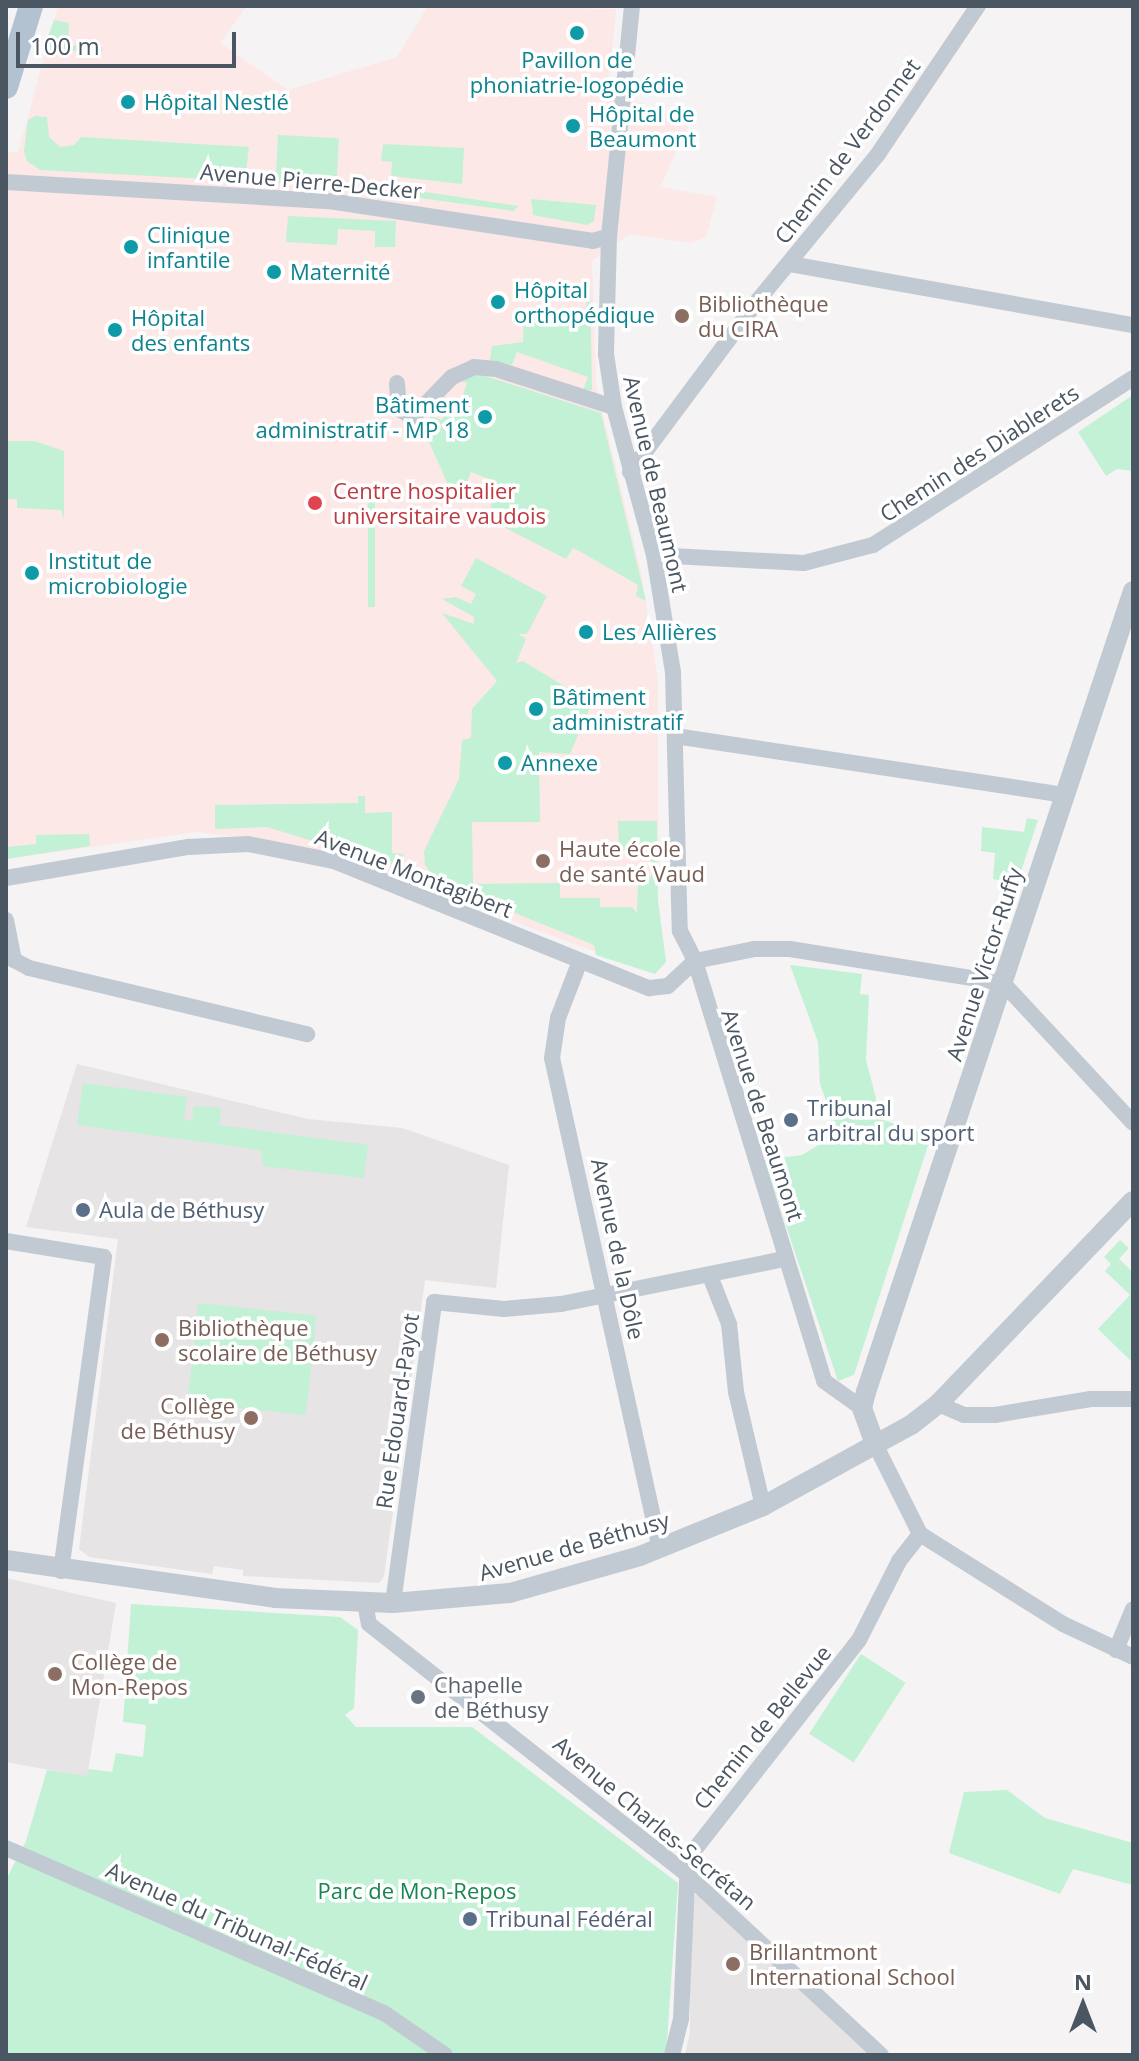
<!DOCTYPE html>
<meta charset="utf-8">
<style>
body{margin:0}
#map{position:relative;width:1139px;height:2061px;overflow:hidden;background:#f5f3f3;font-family:"Open Sans",sans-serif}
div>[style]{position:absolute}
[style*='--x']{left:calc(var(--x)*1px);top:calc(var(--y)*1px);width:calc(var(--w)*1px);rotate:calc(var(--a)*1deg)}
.education>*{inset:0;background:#e6e4e5}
.medical>*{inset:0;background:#fce8e6}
.green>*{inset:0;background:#c3f1d5;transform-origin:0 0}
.minor>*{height:16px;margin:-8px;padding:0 8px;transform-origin:8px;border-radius:8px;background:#c1cad2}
.tertiary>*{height:20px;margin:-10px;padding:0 10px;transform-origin:10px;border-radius:10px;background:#c1cad2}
.primary>*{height:24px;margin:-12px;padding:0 12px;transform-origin:12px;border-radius:12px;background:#b3c2d1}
.dots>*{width:22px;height:22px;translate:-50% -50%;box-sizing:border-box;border:4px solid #fff;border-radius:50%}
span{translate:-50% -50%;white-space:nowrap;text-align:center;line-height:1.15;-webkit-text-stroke:7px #fff;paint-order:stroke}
.culture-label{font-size:22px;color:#0d838f}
.left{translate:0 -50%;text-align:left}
.right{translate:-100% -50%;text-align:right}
.street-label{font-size:22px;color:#4a5661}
.education-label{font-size:22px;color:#785e54}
.health-label{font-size:22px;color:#be3a42}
.service-label{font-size:22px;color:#4e5e75}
.worship-label{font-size:22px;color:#5b616d}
.park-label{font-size:22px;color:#17864f}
.frame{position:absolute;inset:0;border:8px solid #4a5661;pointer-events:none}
.north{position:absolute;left:1043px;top:1965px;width:80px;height:80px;-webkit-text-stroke:6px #fff;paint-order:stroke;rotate:0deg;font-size:22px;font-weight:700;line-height:32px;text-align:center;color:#4a5661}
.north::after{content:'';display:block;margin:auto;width:28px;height:36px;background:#4a5661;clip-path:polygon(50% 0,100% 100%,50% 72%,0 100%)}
.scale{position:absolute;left:16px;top:32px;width:220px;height:36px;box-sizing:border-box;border:4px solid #4a5661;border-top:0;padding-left:10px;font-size:24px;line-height:28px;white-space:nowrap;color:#4a5661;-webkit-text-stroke:6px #fff;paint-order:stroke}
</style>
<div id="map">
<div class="education">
<i style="clip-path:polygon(77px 1064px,308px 1119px,402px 1128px,509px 1165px,496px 1288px,425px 1280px,384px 1576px,379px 1583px,243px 1576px,243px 1570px,214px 1566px,212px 1574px,89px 1557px,79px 1549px,118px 1239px,26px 1227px)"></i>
<i style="clip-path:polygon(6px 1578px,116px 1603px,87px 1777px,6px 1762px)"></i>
<i style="clip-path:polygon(699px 1894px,875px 2055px,685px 2055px,690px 2032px,690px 1897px)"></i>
</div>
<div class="medical">
<i style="clip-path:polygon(58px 6px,247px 6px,220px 43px,288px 90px,397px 57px,428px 6px,616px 9px,608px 89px,689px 124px,660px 187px,717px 197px,706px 237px,691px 243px,630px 234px,592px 261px,596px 385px,641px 572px,658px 681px,658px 900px,666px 962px,655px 974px,335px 855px,276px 841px,196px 832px,6px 859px,6px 151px,18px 153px)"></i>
</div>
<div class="green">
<i style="clip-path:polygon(54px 20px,69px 23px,68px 45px,102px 47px,102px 52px,49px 50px,45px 45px)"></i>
<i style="clip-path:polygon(35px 116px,47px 117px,49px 137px,60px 147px,74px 145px,81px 137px,249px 147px,245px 181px,40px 170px,27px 161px,24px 151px,28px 120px)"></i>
<i style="left:278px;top:135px;width:61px;height:48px;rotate:3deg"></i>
<i style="clip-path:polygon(383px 144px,464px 148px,462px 184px,391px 176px,392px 162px,381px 161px)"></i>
<i style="clip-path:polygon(393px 187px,518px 206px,518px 207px,513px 211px,392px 194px)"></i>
<i style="clip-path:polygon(531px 199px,596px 205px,594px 221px,587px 225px,533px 215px)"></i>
<i style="clip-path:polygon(288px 216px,396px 221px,395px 247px,375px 247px,375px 231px,338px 229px,337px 245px,286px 242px)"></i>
<i style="clip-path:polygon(590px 283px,592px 390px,583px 390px,588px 377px,517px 352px,512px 365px,490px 360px,492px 346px,523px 342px,524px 315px,584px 318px)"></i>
<i style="clip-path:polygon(476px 373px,601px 413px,646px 601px,636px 596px,638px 585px,581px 552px,573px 548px,566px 559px,488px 519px,497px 482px,471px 472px,463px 493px,467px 499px,454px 498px,422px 426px,431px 416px,442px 420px,451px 401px,460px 404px,467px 383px,457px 379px)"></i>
<i style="clip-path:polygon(1133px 395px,1133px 471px,1117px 469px,1106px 476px,1078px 432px)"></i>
<i style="clip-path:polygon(6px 441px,34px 441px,64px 451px,64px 519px,61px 510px,17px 508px,17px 499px,6px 499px)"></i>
<i style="left:368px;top:497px;width:7px;height:110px"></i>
<i style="clip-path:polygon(476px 558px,547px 596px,527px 634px,518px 634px,526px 639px,516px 663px,523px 661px,592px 703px,570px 754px,539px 752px,540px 822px,472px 822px,473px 884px,560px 883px,560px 898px,600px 898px,600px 907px,632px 907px,637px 913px,638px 877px,651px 877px,651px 852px,619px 852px,618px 821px,657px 821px,658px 900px,666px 962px,655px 974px,596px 955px,594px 945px,438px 882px,425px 865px,424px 851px,459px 779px,462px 740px,471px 738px,472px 709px,497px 681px,442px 613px,474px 624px,474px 617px,442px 599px,456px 597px,471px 604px,476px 594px,461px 586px)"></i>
<i style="clip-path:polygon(358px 796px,365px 796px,365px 813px,392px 812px,392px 853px,404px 854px,400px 863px,387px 864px,267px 827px,215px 829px,215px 805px,358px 803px)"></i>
<i style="clip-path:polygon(1027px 818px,1038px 820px,1017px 883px,993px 879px,995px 853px,981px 851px,982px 827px,1024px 832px)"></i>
<i style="clip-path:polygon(89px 834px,90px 846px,6px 859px,6px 847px,36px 844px,36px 835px)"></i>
<i style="clip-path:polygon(790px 965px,862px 974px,860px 994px,869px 995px,866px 1060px,876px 1098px,874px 1117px,931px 1136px,854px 1375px,838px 1381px,764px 1160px,802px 1155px,838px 1133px,820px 1084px,818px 1042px)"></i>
<i style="clip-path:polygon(83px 1083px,187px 1097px,184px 1120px,192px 1121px,194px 1106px,221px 1108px,219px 1125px,368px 1145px,364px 1178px,263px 1166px,261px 1150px,77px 1125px)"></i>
<i style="clip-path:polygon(1120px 1240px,1129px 1248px,1119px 1259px,1133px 1272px,1133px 1363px,1098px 1329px,1130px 1295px,1105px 1271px,1111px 1264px,1104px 1257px)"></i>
<i style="left:198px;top:1303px;width:119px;height:100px;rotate:6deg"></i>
<i style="clip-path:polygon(131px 1604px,340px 1617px,358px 1630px,354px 1708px,345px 1715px,356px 1727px,472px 1727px,678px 1883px,666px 2055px,6px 2055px,6px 1880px,26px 1841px,47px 1770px,87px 1776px,88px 1769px,112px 1772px,116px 1753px,143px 1757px,146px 1725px,123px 1722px)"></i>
<i style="left:861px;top:1654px;width:53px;height:95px;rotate:33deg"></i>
<i style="clip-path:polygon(1007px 1790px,1045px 1818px,1133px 1843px,1133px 1885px,1073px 1869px,1060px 1894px,949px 1853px,964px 1792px)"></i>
</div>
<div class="minor">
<i style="--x:632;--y:6;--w:231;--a:95.7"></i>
<i style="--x:609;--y:236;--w:118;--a:91.5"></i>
<i style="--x:606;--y:354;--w:54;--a:81.4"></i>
<i style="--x:614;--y:407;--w:153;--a:74.9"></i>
<i style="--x:654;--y:555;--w:119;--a:80.8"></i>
<i style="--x:673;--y:672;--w:259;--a:88.5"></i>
<i style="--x:680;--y:931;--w:34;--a:63"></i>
<i style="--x:695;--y:961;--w:439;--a:72.9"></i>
<i style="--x:824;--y:1381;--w:47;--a:35.4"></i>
<i style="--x:6;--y:182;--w:324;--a:3.4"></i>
<i style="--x:329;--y:201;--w:267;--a:8.6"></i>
<i style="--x:593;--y:241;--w:17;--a:-17"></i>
<i style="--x:790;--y:264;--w:348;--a:10.1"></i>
<i style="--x:397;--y:383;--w:26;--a:86"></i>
<i style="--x:399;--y:409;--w:16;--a:30"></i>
<i style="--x:413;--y:417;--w:56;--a:-45.7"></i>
<i style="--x:452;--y:377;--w:24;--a:-24"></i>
<i style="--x:474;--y:367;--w:22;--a:5"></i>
<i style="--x:496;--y:369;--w:124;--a:17.9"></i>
<i style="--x:630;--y:472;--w:216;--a:-53.3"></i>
<i style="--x:759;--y:299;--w:188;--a:-50.6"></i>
<i style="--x:878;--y:154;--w:179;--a:-56"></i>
<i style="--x:654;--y:555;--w:150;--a:3.1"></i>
<i style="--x:804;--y:563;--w:71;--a:-14.6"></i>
<i style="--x:873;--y:545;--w:309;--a:-32.7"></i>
<i style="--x:675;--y:736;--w:395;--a:8.6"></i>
<i style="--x:6;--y:878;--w:185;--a:-9.7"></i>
<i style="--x:188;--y:847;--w:60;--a:-2.9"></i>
<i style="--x:248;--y:844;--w:88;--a:11.2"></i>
<i style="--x:334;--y:861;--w:340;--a:22"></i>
<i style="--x:649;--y:988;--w:19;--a:-6"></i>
<i style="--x:668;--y:986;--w:37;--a:-43"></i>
<i style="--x:6;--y:920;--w:41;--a:78.7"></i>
<i style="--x:14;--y:960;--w:17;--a:28"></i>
<i style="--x:29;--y:968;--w:286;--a:13.4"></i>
<i style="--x:580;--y:961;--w:61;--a:111.1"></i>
<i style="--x:558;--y:1018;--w:40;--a:98.5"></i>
<i style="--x:552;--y:1058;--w:503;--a:77.59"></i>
<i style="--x:695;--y:961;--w:60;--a:-11.5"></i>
<i style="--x:754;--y:949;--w:36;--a:0"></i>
<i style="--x:790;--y:949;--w:216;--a:9.1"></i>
<i style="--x:1003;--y:983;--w:191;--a:47.1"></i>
<i style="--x:6;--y:1241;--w:99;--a:9.3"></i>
<i style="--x:104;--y:1257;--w:317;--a:97.8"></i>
<i style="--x:710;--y:1276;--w:52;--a:68.4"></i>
<i style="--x:729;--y:1324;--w:68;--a:84.1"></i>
<i style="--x:736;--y:1392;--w:117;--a:76.7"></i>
<i style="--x:938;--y:1404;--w:28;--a:23"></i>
<i style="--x:964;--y:1415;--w:31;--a:0"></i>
<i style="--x:995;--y:1415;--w:97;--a:-9.5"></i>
<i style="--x:1091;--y:1399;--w:42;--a:0"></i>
<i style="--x:875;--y:1444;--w:101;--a:63.4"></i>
<i style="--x:920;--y:1534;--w:169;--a:32.2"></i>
<i style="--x:1063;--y:1624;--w:77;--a:25.2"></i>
<i style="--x:365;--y:1602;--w:22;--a:80"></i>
<i style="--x:369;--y:1624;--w:400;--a:38.2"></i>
<i style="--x:683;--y:1871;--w:270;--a:42.9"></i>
<i style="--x:393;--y:1603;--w:304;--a:-82.2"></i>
<i style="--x:434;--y:1302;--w:70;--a:5.7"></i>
<i style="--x:504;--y:1309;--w:57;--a:-5"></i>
<i style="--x:561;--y:1304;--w:228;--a:-11.4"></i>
<i style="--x:1116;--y:1650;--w:44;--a:-67.5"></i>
<i style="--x:6;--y:1848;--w:412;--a:23.6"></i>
<i style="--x:384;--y:2013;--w:74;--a:34.5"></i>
<i style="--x:672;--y:2055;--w:37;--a:-76"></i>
<i style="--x:681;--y:2019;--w:161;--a:-87.5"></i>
<i style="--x:688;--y:1858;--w:277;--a:-51.9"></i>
<i style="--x:859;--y:1640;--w:89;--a:-63.1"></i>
<i style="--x:899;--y:1561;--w:34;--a:-52"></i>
</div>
<div class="tertiary">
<i style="--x:875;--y:1444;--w:38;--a:-110"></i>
<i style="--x:862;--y:1408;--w:16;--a:-76"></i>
<i style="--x:866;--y:1392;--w:844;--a:-71.57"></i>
<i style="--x:6;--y:1560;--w:272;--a:8"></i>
<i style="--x:275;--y:1598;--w:118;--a:2.4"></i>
<i style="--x:393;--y:1603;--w:117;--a:-4.9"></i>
<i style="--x:510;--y:1593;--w:135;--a:-15.9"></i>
<i style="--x:640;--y:1556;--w:133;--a:-22.1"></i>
<i style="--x:763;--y:1506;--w:169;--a:-28.7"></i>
<i style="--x:911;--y:1425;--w:34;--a:-38"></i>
<i style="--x:938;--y:1404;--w:281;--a:-46.2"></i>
</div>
<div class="primary">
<i style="--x:6;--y:87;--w:85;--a:-72.8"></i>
</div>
<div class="dots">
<i style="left:577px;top:33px;background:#0f9aa8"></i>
<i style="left:128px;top:102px;background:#0f9aa8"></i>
<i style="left:573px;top:126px;background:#0f9aa8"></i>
<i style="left:131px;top:247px;background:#0f9aa8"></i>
<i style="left:274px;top:272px;background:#0f9aa8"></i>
<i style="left:498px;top:302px;background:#0f9aa8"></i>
<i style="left:682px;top:316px;background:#8d6e63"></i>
<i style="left:115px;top:330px;background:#0f9aa8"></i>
<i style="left:485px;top:417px;background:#0f9aa8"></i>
<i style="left:315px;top:503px;background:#e0444e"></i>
<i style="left:32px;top:573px;background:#0f9aa8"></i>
<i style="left:586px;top:632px;background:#0f9aa8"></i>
<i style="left:536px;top:709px;background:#0f9aa8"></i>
<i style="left:505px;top:763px;background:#0f9aa8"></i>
<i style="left:543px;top:861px;background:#8d6e63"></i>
<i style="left:791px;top:1120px;background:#5c6f8a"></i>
<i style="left:83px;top:1210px;background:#5c6f8a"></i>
<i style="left:162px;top:1340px;background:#8d6e63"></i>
<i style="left:251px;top:1418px;background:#8d6e63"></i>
<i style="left:55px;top:1674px;background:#8d6e63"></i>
<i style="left:418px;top:1697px;background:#6b7280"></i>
<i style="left:470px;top:1919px;background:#5c6f8a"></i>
<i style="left:733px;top:1964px;background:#8d6e63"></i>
</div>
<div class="culture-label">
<span style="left:577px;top:72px">Pavillon de<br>phoniatrie-logopédie</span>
<span class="left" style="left:144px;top:102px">Hôpital Nestlé</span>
<span class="left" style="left:589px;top:126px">Hôpital de<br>Beaumont</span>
<span class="left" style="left:147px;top:247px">Clinique<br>infantile</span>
<span class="left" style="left:290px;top:272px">Maternité</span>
<span class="left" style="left:514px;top:302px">Hôpital<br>orthopédique</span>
<span class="left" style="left:131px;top:330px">Hôpital<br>des enfants</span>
<span class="right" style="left:469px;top:417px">Bâtiment<br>administratif - MP 18</span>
<span class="left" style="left:48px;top:573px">Institut de<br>microbiologie</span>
<span class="left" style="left:602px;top:632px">Les Allières</span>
<span class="left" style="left:552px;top:709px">Bâtiment<br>administratif</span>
<span class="left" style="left:521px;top:763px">Annexe</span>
</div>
<div class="street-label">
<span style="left:847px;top:151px;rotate:-53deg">Chemin de Verdonnet</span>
<span style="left:311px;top:181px;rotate:5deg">Avenue Pierre-Decker</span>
<span style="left:979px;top:453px;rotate:-33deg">Chemin des Diablerets</span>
<span style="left:656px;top:484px;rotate:77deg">Avenue de Beaumont</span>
<span style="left:414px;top:873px;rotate:21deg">Avenue Montagibert</span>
<span style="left:984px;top:964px;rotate:-72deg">Avenue Victor-Ruffy</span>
<span style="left:763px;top:1115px;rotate:72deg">Avenue de Beaumont</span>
<span style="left:618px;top:1249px;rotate:78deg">Avenue de la Dôle</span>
<span style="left:397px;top:1411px;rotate:-82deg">Rue Edouard-Payot</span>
<span style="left:574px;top:1546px;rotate:-16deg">Avenue de Béthusy</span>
<span style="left:762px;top:1727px;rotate:-51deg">Chemin de Bellevue</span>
<span style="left:655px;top:1823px;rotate:40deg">Avenue Charles-Secrétan</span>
<span style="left:237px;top:1926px;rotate:24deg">Avenue du Tribunal-Fédéral</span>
</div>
<div class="education-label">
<span class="left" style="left:698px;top:316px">Bibliothèque<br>du CIRA</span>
<span class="left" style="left:559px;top:861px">Haute école<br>de santé Vaud</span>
<span class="left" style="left:178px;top:1340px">Bibliothèque<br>scolaire de Béthusy</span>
<span class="right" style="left:235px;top:1418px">Collège<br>de Béthusy</span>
<span class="left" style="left:71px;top:1674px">Collège de<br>Mon-Repos</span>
<span class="left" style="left:749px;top:1964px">Brillantmont<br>International School</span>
</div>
<div class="health-label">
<span class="left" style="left:333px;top:503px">Centre hospitalier<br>universitaire vaudois</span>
</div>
<div class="service-label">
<span class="left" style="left:807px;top:1120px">Tribunal<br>arbitral du sport</span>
<span class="left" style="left:99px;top:1210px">Aula de Béthusy</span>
<span class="left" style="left:486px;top:1919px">Tribunal Fédéral</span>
</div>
<div class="worship-label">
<span class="left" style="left:434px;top:1697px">Chapelle<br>de Béthusy</span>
</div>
<div class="park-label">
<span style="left:417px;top:1891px">Parc de Mon-Repos</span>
</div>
<div class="frame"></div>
<div class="north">N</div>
<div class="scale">100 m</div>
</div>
